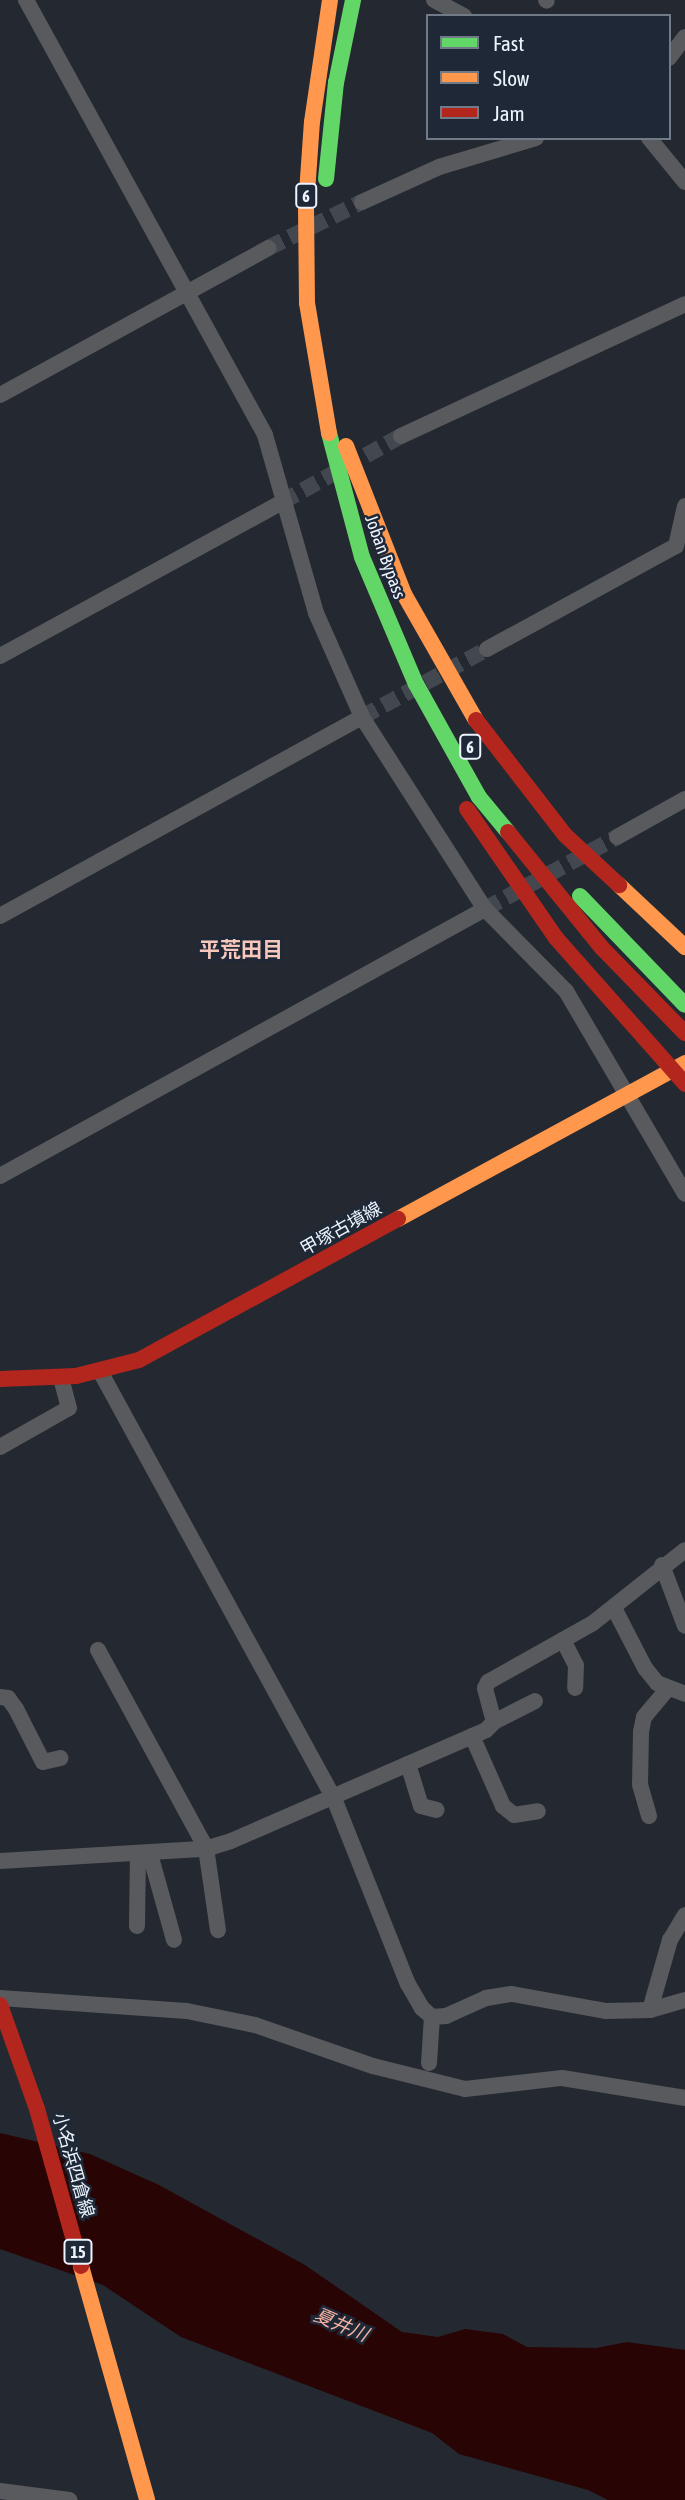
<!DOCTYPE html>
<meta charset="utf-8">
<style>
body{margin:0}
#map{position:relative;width:685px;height:2500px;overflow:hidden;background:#242931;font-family:"Asap Condensed","Noto Sans JP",sans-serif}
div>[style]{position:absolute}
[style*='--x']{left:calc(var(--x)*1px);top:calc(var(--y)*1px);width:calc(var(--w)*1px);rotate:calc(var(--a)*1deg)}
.water>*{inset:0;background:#290404}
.street-tunnel>*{height:16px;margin-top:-8px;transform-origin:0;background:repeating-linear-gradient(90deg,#424750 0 16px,transparent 0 24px)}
.street>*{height:16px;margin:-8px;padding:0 8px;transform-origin:8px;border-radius:8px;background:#585a5d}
.fast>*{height:16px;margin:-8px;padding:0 8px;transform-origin:8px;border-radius:8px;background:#63d668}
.slow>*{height:16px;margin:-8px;padding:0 8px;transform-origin:8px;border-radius:8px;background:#ff974d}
.jam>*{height:16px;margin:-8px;padding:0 8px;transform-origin:8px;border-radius:8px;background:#b3261e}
span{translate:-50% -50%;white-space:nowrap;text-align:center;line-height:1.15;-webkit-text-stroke:5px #1e2837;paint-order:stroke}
.shield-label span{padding:2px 5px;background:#1e2837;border:2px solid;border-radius:5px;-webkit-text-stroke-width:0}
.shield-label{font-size:16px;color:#edf4fe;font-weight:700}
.street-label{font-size:18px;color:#edf4fe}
.water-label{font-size:19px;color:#f8b2a1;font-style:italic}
.quarter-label{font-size:21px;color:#f8c6ba;font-weight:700}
.legend{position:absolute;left:426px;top:14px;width:245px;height:126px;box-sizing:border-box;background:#1e2837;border:2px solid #717a87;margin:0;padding:9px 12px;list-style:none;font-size:21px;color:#edf4fe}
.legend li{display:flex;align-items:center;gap:14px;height:35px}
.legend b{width:35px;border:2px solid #717a87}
</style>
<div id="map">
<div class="water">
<i style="clip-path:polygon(0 2133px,90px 2154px,159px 2185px,305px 2265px,402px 2332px,438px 2337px,465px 2329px,503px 2334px,527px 2347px,596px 2348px,627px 2342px,685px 2350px,685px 2500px,608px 2500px,588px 2490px,459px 2454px,432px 2433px,181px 2337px,103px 2285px,0 2249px)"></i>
</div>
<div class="street-tunnel">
<i style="--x:268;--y:248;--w:105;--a:-26.1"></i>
<i style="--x:282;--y:502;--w:136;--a:-29"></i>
<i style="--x:362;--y:717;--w:142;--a:-28.5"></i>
<i style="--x:485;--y:909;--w:150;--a:-28.6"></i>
</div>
<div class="street">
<i style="--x:26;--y:0;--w:496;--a:61.2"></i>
<i style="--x:265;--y:435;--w:185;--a:74"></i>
<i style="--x:316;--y:613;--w:114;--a:66.1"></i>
<i style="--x:362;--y:717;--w:228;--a:57.4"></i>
<i style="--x:485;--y:909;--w:115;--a:45.4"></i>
<i style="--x:566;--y:991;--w:235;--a:59.6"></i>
<i style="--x:434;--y:0;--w:34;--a:28"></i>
<i style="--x:546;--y:0;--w:1;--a:45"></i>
<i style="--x:669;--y:58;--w:26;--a:-53"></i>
<i style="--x:649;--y:138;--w:57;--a:50.7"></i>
<i style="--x:362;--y:202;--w:85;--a:-24.4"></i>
<i style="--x:439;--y:167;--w:101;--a:-16.6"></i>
<i style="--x:0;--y:395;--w:306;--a:-28.7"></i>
<i style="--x:401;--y:436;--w:313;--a:-24.9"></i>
<i style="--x:487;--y:649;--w:215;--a:-28.6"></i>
<i style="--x:676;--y:546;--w:41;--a:-77.3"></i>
<i style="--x:0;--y:656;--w:321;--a:-28.6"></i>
<i style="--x:617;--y:837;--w:78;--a:-29.2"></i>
<i style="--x:0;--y:916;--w:413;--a:-28.8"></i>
<i style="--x:0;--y:1176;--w:554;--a:-28.83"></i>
<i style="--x:101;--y:1373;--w:482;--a:61.3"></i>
<i style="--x:333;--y:1796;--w:202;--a:68.3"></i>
<i style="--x:408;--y:1984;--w:28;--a:60"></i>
<i style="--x:422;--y:2008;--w:13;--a:42"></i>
<i style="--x:432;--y:2017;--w:14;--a:-4"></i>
<i style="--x:446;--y:2016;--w:44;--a:-24.2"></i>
<i style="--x:486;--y:1998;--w:26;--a:-9"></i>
<i style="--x:512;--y:1994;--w:96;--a:10.3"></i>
<i style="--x:606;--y:2011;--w:44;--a:-1.3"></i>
<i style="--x:650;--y:2010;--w:36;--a:-16"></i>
<i style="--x:0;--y:1447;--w:79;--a:-29.5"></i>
<i style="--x:69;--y:1408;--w:31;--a:-105"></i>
<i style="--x:662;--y:1565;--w:65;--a:69.3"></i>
<i style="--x:614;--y:1608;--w:68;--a:62.7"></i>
<i style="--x:645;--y:1668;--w:19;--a:51"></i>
<i style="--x:657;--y:1683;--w:30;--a:21"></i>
<i style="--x:563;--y:1640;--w:28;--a:63"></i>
<i style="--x:576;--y:1665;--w:23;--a:92"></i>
<i style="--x:98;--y:1650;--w:226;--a:61.4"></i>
<i style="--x:206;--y:1848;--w:83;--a:81.7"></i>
<i style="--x:0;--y:1697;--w:8;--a:7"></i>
<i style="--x:8;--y:1698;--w:14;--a:54"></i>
<i style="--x:16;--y:1709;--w:59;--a:63"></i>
<i style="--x:43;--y:1762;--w:18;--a:-13"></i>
<i style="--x:494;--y:1722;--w:46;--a:-27.1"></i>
<i style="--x:472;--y:1736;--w:77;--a:66.1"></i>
<i style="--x:503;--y:1806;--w:14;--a:39"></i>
<i style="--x:514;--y:1815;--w:24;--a:-9"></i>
<i style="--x:408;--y:1764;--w:44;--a:72.8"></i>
<i style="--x:421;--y:1806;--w:16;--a:14"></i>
<i style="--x:649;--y:1816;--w:33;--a:-106"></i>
<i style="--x:640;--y:1784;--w:52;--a:-88.9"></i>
<i style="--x:641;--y:1732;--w:15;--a:-79"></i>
<i style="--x:644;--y:1717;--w:38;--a:-50"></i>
<i style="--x:150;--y:1854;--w:89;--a:74.4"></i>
<i style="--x:0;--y:1861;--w:205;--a:-3.4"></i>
<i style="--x:205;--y:1849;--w:27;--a:-17"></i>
<i style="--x:231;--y:1841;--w:278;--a:-23.5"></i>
<i style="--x:486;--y:1730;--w:11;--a:-45"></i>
<i style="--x:494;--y:1722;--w:35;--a:-105"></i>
<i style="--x:485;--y:1688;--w:7;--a:-63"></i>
<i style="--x:488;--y:1682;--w:120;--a:-29.3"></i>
<i style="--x:593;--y:1623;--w:117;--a:-38.4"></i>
<i style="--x:137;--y:1926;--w:71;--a:-89.2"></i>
<i style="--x:0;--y:1998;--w:187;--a:4"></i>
<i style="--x:187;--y:2011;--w:69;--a:11.6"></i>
<i style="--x:255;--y:2025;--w:125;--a:19.2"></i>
<i style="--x:373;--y:2066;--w:95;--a:14"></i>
<i style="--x:465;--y:2089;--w:98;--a:-6.5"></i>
<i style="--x:562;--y:2078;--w:125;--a:9.2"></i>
<i style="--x:650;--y:2010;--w:73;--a:-74.1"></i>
<i style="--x:670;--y:1940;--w:29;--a:-59"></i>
<i style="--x:429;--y:2063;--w:46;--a:-86.3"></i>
<i style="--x:0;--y:2491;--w:70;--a:7.4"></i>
</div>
<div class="fast">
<i style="--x:326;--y:179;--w:97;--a:-84.1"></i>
<i style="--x:336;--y:83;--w:85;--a:-78.4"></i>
<i style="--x:329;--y:433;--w:128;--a:75.1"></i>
<i style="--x:362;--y:557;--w:138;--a:67"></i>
<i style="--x:416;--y:684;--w:129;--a:60.9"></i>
<i style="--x:479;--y:797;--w:45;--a:50.4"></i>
<i style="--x:580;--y:896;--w:151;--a:46.1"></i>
</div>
<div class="slow">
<i style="--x:329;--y:433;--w:132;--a:-99.6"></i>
<i style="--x:307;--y:303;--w:96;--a:-90.6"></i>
<i style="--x:306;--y:207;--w:85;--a:-86"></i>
<i style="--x:312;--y:122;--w:123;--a:-81.6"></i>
<i style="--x:346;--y:446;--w:159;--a:68.6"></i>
<i style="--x:404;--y:594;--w:145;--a:60.3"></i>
<i style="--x:619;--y:885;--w:91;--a:43.2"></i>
<i style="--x:398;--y:1219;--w:327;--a:-28.5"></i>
<i style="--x:81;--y:2266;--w:243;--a:74.2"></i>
</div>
<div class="jam">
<i style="--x:476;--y:720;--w:145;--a:52.3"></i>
<i style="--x:565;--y:835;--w:74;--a:42.8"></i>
<i style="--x:467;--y:809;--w:157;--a:55.4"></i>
<i style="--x:556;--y:938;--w:195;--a:48.5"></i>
<i style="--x:508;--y:832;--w:149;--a:51"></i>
<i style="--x:602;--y:948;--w:119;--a:45.7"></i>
<i style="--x:0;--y:1379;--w:76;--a:-2.3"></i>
<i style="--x:76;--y:1376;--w:65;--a:-14.3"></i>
<i style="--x:139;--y:1360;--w:295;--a:-28.6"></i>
<i style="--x:0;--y:2005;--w:110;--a:70.4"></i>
<i style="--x:37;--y:2109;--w:163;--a:74.3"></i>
</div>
<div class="shield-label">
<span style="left:306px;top:196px">6</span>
<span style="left:470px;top:747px">6</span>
<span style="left:78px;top:2252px">15</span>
</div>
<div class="street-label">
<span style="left:385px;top:557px;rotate:70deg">Joban Bypass</span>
<span style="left:341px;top:1229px;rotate:-29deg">甲塚古墳線</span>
<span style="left:73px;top:2165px;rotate:74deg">小名浜四倉線</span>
</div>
<div class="water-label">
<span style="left:341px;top:2325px;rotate:23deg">夏井川</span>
</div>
<div class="quarter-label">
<span style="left:241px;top:949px">平荒田目</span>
</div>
<ul class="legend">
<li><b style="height:9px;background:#63d668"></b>Fast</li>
<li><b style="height:9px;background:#ff974d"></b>Slow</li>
<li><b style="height:9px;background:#b3261e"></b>Jam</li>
</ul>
</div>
